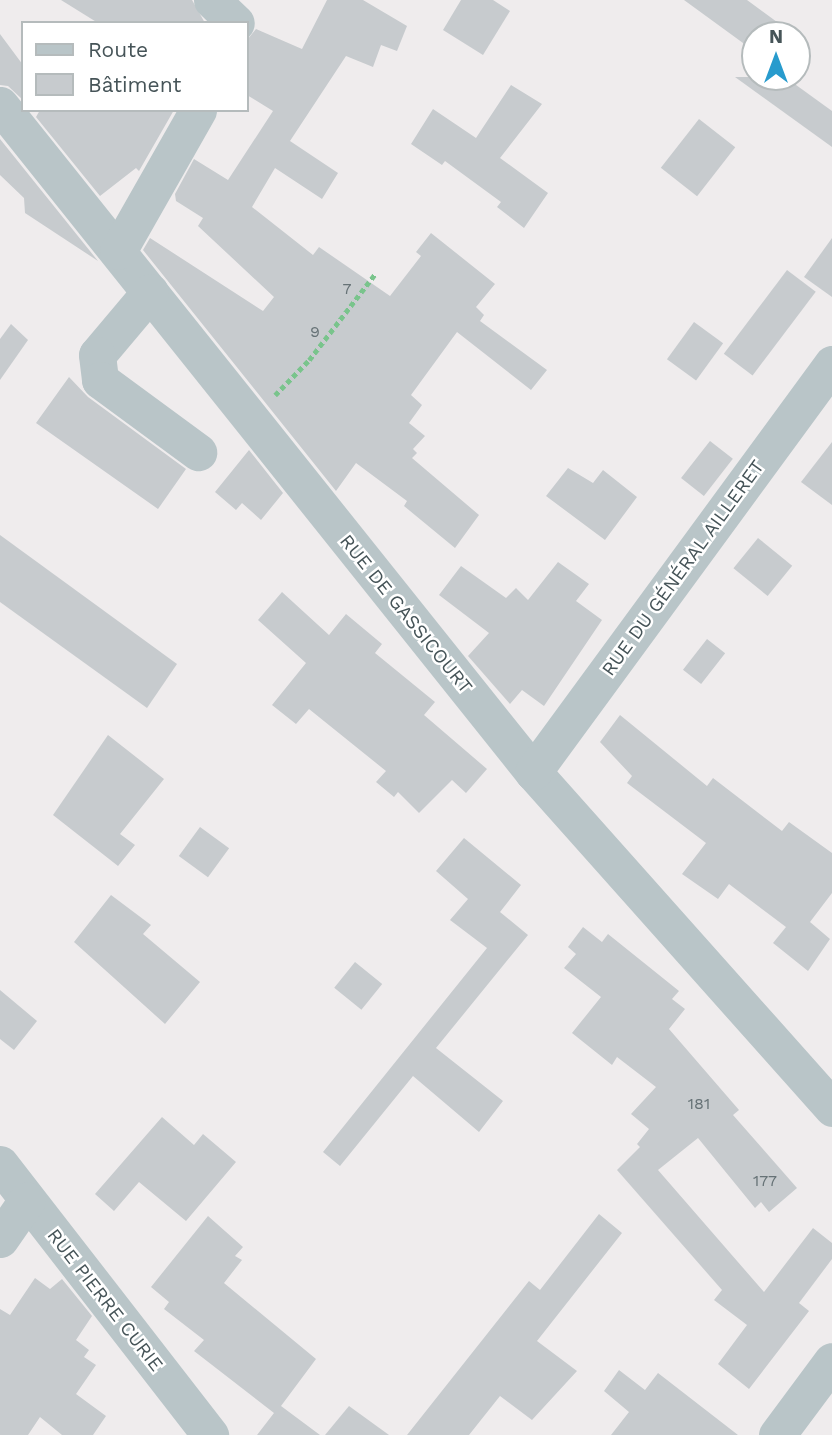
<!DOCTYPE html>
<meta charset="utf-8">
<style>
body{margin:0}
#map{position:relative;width:832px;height:1435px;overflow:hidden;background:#efeced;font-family:"Work Sans",sans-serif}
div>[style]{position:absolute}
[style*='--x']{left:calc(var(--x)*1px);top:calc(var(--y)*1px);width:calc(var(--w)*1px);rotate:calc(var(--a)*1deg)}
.building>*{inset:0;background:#c7cbce;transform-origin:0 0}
.path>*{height:4.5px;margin-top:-2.25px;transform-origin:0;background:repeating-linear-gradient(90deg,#79c48c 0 5px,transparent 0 8.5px)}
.minor>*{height:37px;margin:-18.5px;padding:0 18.5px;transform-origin:18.5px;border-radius:18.5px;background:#b9c5c8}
span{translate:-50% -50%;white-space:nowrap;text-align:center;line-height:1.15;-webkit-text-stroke:5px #fff;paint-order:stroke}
.number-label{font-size:16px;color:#667276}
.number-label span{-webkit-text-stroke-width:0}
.street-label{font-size:19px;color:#465458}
.legend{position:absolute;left:21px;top:21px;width:228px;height:91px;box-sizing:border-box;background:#fff;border:2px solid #b5bbbc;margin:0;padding:9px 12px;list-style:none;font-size:21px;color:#465458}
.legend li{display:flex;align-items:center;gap:14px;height:35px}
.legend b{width:35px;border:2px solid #b5bbbc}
.north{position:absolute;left:741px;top:21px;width:70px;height:70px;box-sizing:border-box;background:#fff;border:2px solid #b5bbbc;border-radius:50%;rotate:0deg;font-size:19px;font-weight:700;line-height:28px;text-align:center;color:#465458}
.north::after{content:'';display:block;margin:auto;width:24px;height:32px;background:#289bcd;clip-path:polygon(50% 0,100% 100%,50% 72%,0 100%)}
</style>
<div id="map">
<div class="building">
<i style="clip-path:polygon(61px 0,192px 0,205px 23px,98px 23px)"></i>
<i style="clip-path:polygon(327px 0,363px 0,407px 26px,397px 51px,381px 45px,373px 67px,346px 56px,290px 141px,338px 173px,322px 199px,275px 168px,252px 207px,313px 255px,319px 247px,390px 296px,421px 256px,416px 252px,431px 233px,495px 284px,476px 307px,484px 315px,480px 321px,547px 370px,531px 390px,457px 332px,411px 395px,422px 405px,409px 423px,425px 436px,413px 449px,417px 453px,412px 458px,479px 515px,455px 548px,404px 506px,407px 501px,356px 463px,336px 491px,143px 250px,150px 238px,263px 311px,274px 297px,198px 226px,203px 218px,176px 201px,175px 194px,194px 159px,228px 180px,273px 111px,247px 95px,247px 40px,256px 29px,302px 49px)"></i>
<i style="clip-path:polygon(461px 0,493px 0,510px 11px,483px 55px,443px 30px)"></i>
<i style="clip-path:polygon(684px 0,747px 0,777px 22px,767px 35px,755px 35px,754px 51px)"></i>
<i style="clip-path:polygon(0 34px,23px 65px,23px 100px,8px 86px,0 85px)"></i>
<i style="clip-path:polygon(735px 77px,785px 77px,832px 111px,832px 147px)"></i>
<i style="clip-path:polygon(511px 85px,542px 104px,500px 158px,548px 193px,524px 228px,497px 207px,501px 202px,445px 161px,442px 165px,411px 144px,433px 109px,476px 138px)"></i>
<i style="clip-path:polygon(40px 110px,174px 110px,139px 171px,136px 168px,100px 196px,36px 117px)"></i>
<i style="left:699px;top:119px;width:46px;height:62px;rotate:38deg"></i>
<i style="clip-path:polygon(0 139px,98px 261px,25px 213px,24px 198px,0 175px)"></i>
<i style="clip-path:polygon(832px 238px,832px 297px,804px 277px)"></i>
<i style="left:787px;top:270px;width:36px;height:105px;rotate:37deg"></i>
<i style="left:694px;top:322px;width:36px;height:46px;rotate:36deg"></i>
<i style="clip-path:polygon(11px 324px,28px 340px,0 380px,0 339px)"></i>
<i style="clip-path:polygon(69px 377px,88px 397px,186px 469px,158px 509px,36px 423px)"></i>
<i style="left:710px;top:441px;width:29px;height:47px;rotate:38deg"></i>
<i style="clip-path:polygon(832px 442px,832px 505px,801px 482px)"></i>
<i style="clip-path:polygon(249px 450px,283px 493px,261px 520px,242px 503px,236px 510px,215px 492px)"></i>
<i style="clip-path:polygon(568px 468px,593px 483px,603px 470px,637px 497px,605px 540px,546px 496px)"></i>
<i style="clip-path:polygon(0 535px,177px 664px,147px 708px,0 602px)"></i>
<i style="left:758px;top:538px;width:44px;height:39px;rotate:39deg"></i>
<i style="clip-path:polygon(558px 562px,589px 584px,576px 601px,602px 620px,544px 706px,522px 690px,510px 704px,468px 656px,489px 633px,439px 595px,461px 566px,506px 598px,516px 588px,528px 600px)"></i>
<i style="clip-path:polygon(282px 592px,329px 635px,346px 614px,382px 644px,375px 653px,435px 702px,424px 715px,487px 769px,466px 793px,452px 780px,419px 813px,398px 792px,394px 797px,376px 782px,386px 771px,309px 709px,296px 724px,272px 705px,306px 663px,258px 620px)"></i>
<i style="left:707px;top:639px;width:23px;height:39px;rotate:38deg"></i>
<i style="clip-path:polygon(620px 715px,707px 786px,713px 778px,782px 831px,789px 822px,832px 853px,832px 893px,810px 922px,830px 939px,808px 971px,773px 943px,786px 927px,762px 909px,729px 884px,718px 899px,682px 874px,706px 843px,627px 783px,632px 776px,600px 742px)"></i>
<i style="clip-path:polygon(108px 735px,164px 779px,120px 834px,135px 845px,118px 866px,53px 815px)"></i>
<i style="left:200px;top:827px;width:36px;height:36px;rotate:36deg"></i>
<i style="clip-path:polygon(464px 838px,521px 885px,500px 912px,528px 935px,436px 1048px,503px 1101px,479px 1132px,413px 1076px,340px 1166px,323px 1152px,487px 948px,450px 920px,468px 899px,436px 871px)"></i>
<i style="clip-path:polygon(111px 895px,151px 925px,143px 934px,200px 982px,165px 1024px,74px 942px)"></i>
<i style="clip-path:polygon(583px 927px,602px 942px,608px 934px,679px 991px,672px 999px,685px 1009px,669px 1029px,739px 1110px,733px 1115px,797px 1188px,769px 1212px,761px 1202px,755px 1208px,698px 1138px,658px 1170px,764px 1292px,813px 1228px,832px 1243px,832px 1259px,799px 1303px,809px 1311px,749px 1389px,718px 1364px,747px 1325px,714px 1300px,722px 1290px,617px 1170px,640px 1147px,637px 1144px,649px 1129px,631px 1114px,656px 1087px,617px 1057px,612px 1065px,572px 1033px,601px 997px,564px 968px,576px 954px,568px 947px)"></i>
<i style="left:355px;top:962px;width:35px;height:33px;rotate:39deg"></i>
<i style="clip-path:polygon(0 990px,37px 1021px,14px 1050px,0 1039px)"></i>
<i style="clip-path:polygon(162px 1117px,194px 1145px,203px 1134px,236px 1162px,186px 1221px,139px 1182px,114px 1211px,95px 1194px)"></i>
<i style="clip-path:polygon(599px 1214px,622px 1233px,537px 1341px,577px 1371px,532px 1420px,500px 1396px,469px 1435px,407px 1435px,529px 1281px,540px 1290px)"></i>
<i style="clip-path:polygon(208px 1216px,243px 1247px,235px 1256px,242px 1260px,224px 1283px,316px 1359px,281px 1406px,320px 1435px,257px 1435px,274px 1413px,194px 1351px,204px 1340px,164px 1309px,169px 1302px,151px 1287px)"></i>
<i style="clip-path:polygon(35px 1278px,50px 1289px,62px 1279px,92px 1316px,76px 1340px,89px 1350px,84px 1357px,96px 1365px,76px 1394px,106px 1416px,93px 1435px,62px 1435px,40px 1417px,28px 1435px,0 1435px,0 1309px,10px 1315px)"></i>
<i style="clip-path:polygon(619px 1370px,645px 1390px,658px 1373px,738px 1435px,611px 1435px,629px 1412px,604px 1391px)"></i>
<i style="clip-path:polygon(349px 1406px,389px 1435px,325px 1435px)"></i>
</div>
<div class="path">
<i style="--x:275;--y:395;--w:49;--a:-45.8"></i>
<i style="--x:309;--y:360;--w:108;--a:-52.5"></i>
</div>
<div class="minor">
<i style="--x:212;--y:0;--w:33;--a:44"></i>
<i style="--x:0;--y:105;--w:854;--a:51.37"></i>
<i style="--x:533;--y:772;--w:450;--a:48.3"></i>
<i style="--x:118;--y:251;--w:162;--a:-60.4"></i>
<i style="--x:150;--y:292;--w:82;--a:130.1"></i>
<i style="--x:97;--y:355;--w:25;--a:83"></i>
<i style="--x:100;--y:380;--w:122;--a:36.3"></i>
<i style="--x:533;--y:772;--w:506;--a:-53.76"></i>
<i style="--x:0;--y:1164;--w:343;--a:52.2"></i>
<i style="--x:0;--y:1239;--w:47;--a:-55.3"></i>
<i style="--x:777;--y:1435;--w:92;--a:-53.4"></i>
</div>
<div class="number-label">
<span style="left:347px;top:289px">7</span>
<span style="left:315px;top:332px">9</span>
<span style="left:699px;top:1104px">181</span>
<span style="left:765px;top:1181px">177</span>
</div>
<div class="street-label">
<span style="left:683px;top:568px;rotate:-54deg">RUE DU GÉNÉRAL AILLERET</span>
<span style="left:406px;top:614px;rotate:51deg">RUE DE GASSICOURT</span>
<span style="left:105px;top:1300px;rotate:52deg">RUE PIERRE CURIE</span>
</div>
<ul class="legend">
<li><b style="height:9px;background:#b9c5c8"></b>Route</li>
<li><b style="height:19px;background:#c7cbce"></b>Bâtiment</li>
</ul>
<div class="north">N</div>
</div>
